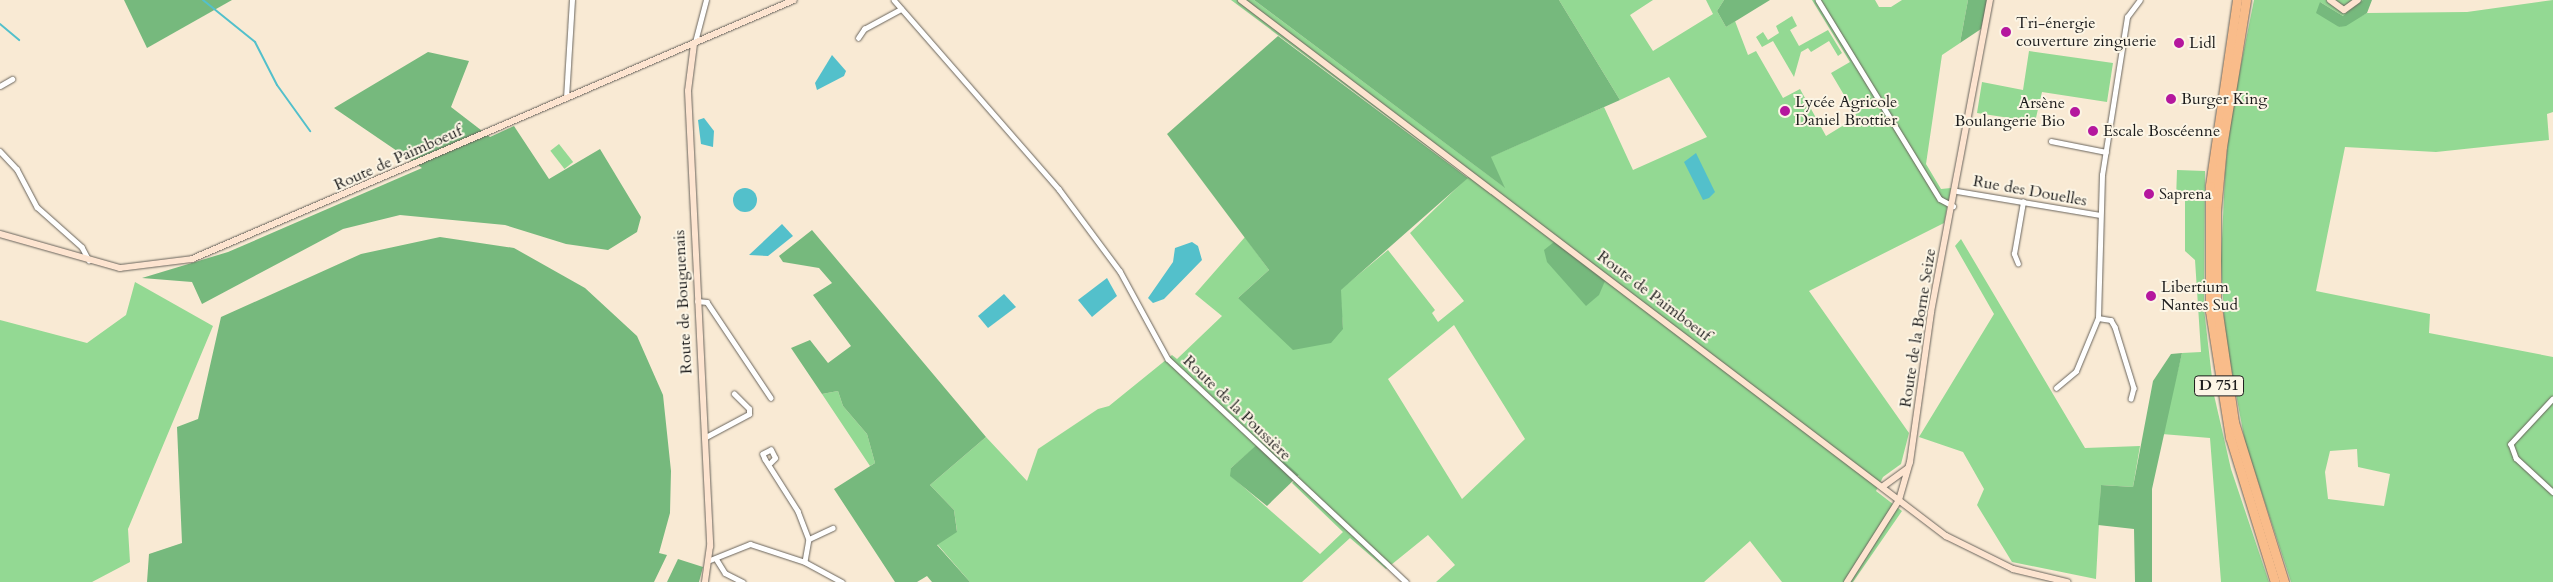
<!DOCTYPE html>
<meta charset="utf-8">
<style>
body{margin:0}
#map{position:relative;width:2553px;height:582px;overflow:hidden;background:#f9ead4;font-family:Cardo,serif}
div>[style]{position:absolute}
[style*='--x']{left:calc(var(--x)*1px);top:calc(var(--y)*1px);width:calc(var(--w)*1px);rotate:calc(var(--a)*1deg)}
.green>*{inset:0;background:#93d993;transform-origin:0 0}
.forest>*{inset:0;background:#76b97d}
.water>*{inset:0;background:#53c0cb}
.round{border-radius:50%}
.stream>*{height:2px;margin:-1px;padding:0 1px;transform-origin:1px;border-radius:1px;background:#53c0cb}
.roads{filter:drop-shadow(0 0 1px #69645c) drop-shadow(0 0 1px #69645c)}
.street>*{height:4.5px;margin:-2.25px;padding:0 2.25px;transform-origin:2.25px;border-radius:2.25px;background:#fff}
.secondary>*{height:6px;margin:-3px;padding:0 3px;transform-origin:3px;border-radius:3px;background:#fde4d0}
.highway>*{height:9px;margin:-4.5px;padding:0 4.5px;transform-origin:4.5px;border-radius:4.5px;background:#f9bc8a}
.dots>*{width:14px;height:14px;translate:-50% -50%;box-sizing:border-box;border:2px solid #fcf5e5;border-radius:50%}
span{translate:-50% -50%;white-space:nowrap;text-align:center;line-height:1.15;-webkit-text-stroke:4px #fcf5e5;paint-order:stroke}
.shield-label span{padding:1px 4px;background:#fcf5e5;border:1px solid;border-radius:4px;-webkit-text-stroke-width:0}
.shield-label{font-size:15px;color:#1c1c1c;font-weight:700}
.poi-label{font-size:16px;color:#1c1c1c}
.left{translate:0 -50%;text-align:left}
.right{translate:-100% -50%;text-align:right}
.street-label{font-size:16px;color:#1c1c1c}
</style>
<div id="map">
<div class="green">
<i style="clip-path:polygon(evenodd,1231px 0,1254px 0,1504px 187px,1490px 157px,1604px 107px,1633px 170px,1707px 137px,1669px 77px,1620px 100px,1559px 0,1653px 0,1630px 15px,1653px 51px,1713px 14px,1706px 0,1724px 0,1717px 11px,1726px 27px,1735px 21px,1748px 55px,1756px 51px,1783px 98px,1800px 89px,1826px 136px,1857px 117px,1831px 73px,1850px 62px,1812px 0,1875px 0,1879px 7px,1891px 7px,1902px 0,1968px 0,1960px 43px,1942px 55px,1926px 164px,1941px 189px,1951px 188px,1944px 223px,1809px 291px,1909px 433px,1901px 464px,1883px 477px,1876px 491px,1902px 511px,1853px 582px,1782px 582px,1750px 541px,1704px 582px,1436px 582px,1455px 565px,1428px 535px,1386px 569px,1350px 538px,1302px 582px,970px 582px,937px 544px,957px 531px,954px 510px,930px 485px,986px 437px,1027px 481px,1038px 449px,1098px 409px,1109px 406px,1172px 355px,1177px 359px,1222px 316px,1195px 294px,1245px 237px,1269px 270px,1238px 298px,1343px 329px,1340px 290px,1388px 250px,1435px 310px,1432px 313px,1438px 322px,1464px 301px,1410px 233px,1468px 177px,1231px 0,1454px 325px,1525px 439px,1462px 499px,1388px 379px,1454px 325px,1231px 0,1262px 441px,1299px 476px,1292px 483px,1343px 532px,1320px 554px,1231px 476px,1231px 468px,1262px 441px)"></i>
<i style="clip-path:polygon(evenodd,2254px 0,2363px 0,2352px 14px,2343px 16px,2320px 2px,2339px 27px,2367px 13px,2467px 12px,2553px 0,2553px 112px,2547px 114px,2549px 140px,2436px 152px,2345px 147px,2316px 291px,2430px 314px,2429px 333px,2553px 357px,2553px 582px,2291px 582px,2245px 442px,2225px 335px,2221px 261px,2225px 173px,2230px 119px,2254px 0,2357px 449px,2358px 467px,2390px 474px,2384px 506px,2328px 499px,2325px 472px,2330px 451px,2357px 449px)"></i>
<i style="clip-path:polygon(1792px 16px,1797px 26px,1790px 30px,1799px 46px,1828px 30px,1842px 53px,1838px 56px,1829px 41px,1811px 52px,1808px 48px,1801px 52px,1794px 77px,1773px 41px,1762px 47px,1756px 37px,1763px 32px,1768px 40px,1779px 33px,1776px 26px)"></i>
<i style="clip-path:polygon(2029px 51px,2113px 63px,2107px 102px,2042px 92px,2035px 122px,1977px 113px,1982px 82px,2023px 90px)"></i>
<i style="left:559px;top:144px;width:23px;height:11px;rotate:52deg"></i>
<i style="clip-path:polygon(2177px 170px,2205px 171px,2204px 309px,2214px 395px,2231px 469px,2269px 582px,2221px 582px,2210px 438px,2162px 434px,2182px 353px,2201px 352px,2195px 260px,2185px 251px,2185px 200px,2176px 200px)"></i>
<i style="clip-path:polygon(1961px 239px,2085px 448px,2140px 446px,2133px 487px,2101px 485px,2096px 579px,2012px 562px,1977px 505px,1984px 489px,1963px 452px,1919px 437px,1994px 314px,1955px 246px)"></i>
<i style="clip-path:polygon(135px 282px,213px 326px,128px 529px,130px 562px,92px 582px,0 582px,0 320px,87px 343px,126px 315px)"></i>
<i style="clip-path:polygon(838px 391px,843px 406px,867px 434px,875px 463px,870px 466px,822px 394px)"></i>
</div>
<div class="forest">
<i style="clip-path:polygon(124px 0,232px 0,147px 48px)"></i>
<i style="clip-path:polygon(1254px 0,1559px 0,1620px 100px,1491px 157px,1505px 188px)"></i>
<i style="clip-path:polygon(1724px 0,1770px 0,1726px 27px,1717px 11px)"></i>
<i style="clip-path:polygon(1968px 0,1987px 0,1987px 5px,1981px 29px,1960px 43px)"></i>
<i style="clip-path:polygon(2363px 0,2372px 0,2367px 13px,2346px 26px,2339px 27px,2316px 13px,2320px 2px,2343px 16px)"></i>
<i style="clip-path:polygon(1278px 36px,1468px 178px,1341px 290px,1343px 329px,1331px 343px,1293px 350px,1238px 298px,1269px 270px,1167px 134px)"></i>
<i style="clip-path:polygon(428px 52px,469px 61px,451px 107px,490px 137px,514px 126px,549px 179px,600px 149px,641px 217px,637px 232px,608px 250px,566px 244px,505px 225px,400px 215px,343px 229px,202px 304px,192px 282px,142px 278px,228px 252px,422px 168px,334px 108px)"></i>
<i style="clip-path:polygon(812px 230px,986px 437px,930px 485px,954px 510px,957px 532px,937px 545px,970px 582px,932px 582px,927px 576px,917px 582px,895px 582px,834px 489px,875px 463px,867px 434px,843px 406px,838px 391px,822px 394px,791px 348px,810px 340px,828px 363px,851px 346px,813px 295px,832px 283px,819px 268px,783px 262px,779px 256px)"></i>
<i style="clip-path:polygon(440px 237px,514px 248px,585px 288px,637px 336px,663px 395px,671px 471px,670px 513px,659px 553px,667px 555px,654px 582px,147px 582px,149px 554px,182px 543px,177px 427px,198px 419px,221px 317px,361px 254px)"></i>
<i style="clip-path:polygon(1554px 242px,1605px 281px,1599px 295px,1586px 306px,1547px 262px,1544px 250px)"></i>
<i style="clip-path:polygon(2182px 353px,2152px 489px,2152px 582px,2135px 582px,2134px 529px,2098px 525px,2101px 485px,2133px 487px,2153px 381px,2171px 354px)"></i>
<i style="clip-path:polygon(1261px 441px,1299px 475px,1267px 506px,1230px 476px,1231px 468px)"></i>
<i style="clip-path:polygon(678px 559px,703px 567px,699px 582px,667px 582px)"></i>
</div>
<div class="water">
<i style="clip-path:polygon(832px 55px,846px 71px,844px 76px,817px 90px,815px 83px)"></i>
<i style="clip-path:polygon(704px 118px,714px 131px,713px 147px,701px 144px,698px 120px)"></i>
<i style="clip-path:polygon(1696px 153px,1715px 192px,1709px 198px,1703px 200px,1684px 162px)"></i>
<i class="round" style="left:733px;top:188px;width:24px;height:24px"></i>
<i style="clip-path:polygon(782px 224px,793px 236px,768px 256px,749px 255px)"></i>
<i style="clip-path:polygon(1192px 242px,1198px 246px,1202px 260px,1164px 299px,1153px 303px,1148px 298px,1173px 262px,1175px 248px)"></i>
<i style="clip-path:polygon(1107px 278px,1117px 296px,1092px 317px,1078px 300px)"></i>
<i style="clip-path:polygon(1004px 294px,1016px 307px,988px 328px,978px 316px)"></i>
</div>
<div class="stream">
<i style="--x:203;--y:0;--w:67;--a:38.9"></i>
<i style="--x:255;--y:42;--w:48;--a:62.9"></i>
<i style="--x:277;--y:85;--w:57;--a:54.3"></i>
<i style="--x:0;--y:24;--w:25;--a:40"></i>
</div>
<div class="roads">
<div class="street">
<i style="--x:894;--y:0;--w:251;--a:48.9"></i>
<i style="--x:1059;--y:189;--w:102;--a:53.4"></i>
<i style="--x:1120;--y:271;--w:100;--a:61.4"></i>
<i style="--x:1168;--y:359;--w:326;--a:43.1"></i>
<i style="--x:1818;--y:0;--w:233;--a:58.5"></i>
<i style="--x:1940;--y:199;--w:15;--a:28"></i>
<i style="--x:858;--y:38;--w:11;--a:-56"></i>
<i style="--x:864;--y:29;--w:42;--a:-28.4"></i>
<i style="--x:695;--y:42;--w:43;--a:-75.3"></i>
<i style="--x:0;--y:86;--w:14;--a:-30"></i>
<i style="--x:566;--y:98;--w:98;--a:-86.5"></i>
<i style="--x:2051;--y:141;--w:56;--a:11.3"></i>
<i style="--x:0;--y:151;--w:25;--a:47"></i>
<i style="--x:17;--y:169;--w:43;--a:62.2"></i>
<i style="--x:37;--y:207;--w:60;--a:41.6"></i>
<i style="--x:82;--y:247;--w:15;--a:62"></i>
<i style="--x:1957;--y:191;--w:145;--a:9.5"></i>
<i style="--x:2018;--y:264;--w:11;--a:-112"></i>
<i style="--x:2014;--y:254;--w:53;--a:-80.2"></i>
<i style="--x:697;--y:301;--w:10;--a:6"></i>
<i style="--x:707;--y:302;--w:115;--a:56.3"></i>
<i style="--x:2098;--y:318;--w:13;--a:9"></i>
<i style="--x:2111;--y:320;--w:8;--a:60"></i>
<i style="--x:2115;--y:327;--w:64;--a:72.7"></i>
<i style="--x:2134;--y:388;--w:11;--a:105"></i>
<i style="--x:2056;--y:388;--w:26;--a:-40"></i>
<i style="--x:2076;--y:371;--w:57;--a:-67.5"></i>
<i style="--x:2098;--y:318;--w:143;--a:-88.4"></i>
<i style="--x:2102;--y:175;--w:160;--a:-81"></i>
<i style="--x:2127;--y:17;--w:21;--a:-53"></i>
<i style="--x:2553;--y:399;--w:62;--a:133"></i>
<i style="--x:2511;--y:444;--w:15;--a:70"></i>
<i style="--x:2516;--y:458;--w:50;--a:42.6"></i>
<i style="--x:704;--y:438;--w:51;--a:-28.1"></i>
<i style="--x:749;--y:414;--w:5;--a:-90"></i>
<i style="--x:749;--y:409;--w:21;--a:-135"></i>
<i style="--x:770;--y:463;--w:7;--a:-45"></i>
<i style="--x:775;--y:458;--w:9;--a:-117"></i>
<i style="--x:771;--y:450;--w:9;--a:153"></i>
<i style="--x:763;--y:454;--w:5;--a:68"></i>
<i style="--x:765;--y:459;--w:62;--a:57.6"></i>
<i style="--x:798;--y:511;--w:30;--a:69"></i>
<i style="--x:809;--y:539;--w:23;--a:100"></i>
<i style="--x:809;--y:539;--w:26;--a:-25"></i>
<i style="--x:710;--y:560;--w:43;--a:-21.8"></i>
<i style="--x:750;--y:544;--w:58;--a:18.1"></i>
<i style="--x:805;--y:562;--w:42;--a:28.4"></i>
<i style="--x:717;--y:560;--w:15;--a:58"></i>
<i style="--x:725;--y:573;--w:20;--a:27"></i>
</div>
<div class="secondary">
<i style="--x:1241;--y:0;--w:886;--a:37.25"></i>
<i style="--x:1946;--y:536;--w:75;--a:26.2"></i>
<i style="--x:2013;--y:569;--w:56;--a:13.5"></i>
<i style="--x:2330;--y:0;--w:17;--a:36"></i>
<i style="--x:2344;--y:10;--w:17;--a:-36"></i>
<i style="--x:694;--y:44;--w:47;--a:97.3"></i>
<i style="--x:688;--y:91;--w:456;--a:87.2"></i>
<i style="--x:710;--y:546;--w:36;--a:98"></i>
<i style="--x:0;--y:234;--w:125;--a:15.8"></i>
<i style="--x:120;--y:268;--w:73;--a:-7.1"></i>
<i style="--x:192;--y:259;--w:655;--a:-23.28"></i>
<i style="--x:1882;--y:487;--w:31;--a:-36"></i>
<i style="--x:1847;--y:582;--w:97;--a:-57.6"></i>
<i style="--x:1899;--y:500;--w:40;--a:-74"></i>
<i style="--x:1910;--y:462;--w:151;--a:-82"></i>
<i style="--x:1931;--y:312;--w:318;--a:-79.3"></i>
</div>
<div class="highway">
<i style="--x:2237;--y:0;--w:188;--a:98.3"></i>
<i style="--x:2210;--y:186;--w:125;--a:90"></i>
<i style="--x:2210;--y:311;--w:128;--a:81"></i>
<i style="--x:2230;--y:437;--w:152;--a:72.8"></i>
<i style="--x:2246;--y:0;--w:148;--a:99.3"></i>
<i style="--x:2222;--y:146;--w:65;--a:95.3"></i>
<i style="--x:2216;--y:211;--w:89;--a:90"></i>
<i style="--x:2216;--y:300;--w:123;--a:81.6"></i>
<i style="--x:2234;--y:422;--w:168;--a:72.6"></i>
</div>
</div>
<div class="dots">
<i style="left:2006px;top:32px;background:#b5179e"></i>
<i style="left:2179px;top:43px;background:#b5179e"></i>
<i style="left:2171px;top:99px;background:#b5179e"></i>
<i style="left:1785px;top:111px;background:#b5179e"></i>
<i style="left:2075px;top:112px;background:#b5179e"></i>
<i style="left:2093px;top:131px;background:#b5179e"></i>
<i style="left:2149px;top:194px;background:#b5179e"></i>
<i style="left:2151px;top:296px;background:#b5179e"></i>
</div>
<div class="shield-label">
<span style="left:2219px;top:386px">D 751</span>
</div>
<div class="poi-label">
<span class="left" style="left:2016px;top:32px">Tri-énergie<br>couverture zinguerie</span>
<span class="left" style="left:2189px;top:43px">Lidl</span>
<span class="left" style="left:2181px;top:99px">Burger King</span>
<span class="left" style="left:1795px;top:111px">Lycée Agricole<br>Daniel Brottier</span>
<span class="right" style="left:2065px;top:112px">Arsène<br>Boulangerie Bio</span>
<span class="left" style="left:2103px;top:131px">Escale Boscéenne</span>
<span class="left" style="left:2159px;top:194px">Saprena</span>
<span class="left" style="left:2161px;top:296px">Libertium<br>Nantes Sud</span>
</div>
<div class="street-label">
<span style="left:398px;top:158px;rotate:-24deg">Route de Paimboeuf</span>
<span style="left:2030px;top:191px;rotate:10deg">Rue des Douelles</span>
<span style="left:1654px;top:296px;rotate:37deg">Route de Paimboeuf</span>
<span style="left:683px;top:302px;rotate:-93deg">Route de Bouguenais</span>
<span style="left:1918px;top:328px;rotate:-81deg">Route de la Borne Seize</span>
<span style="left:1237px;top:408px;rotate:44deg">Route de la Poussière</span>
</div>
</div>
